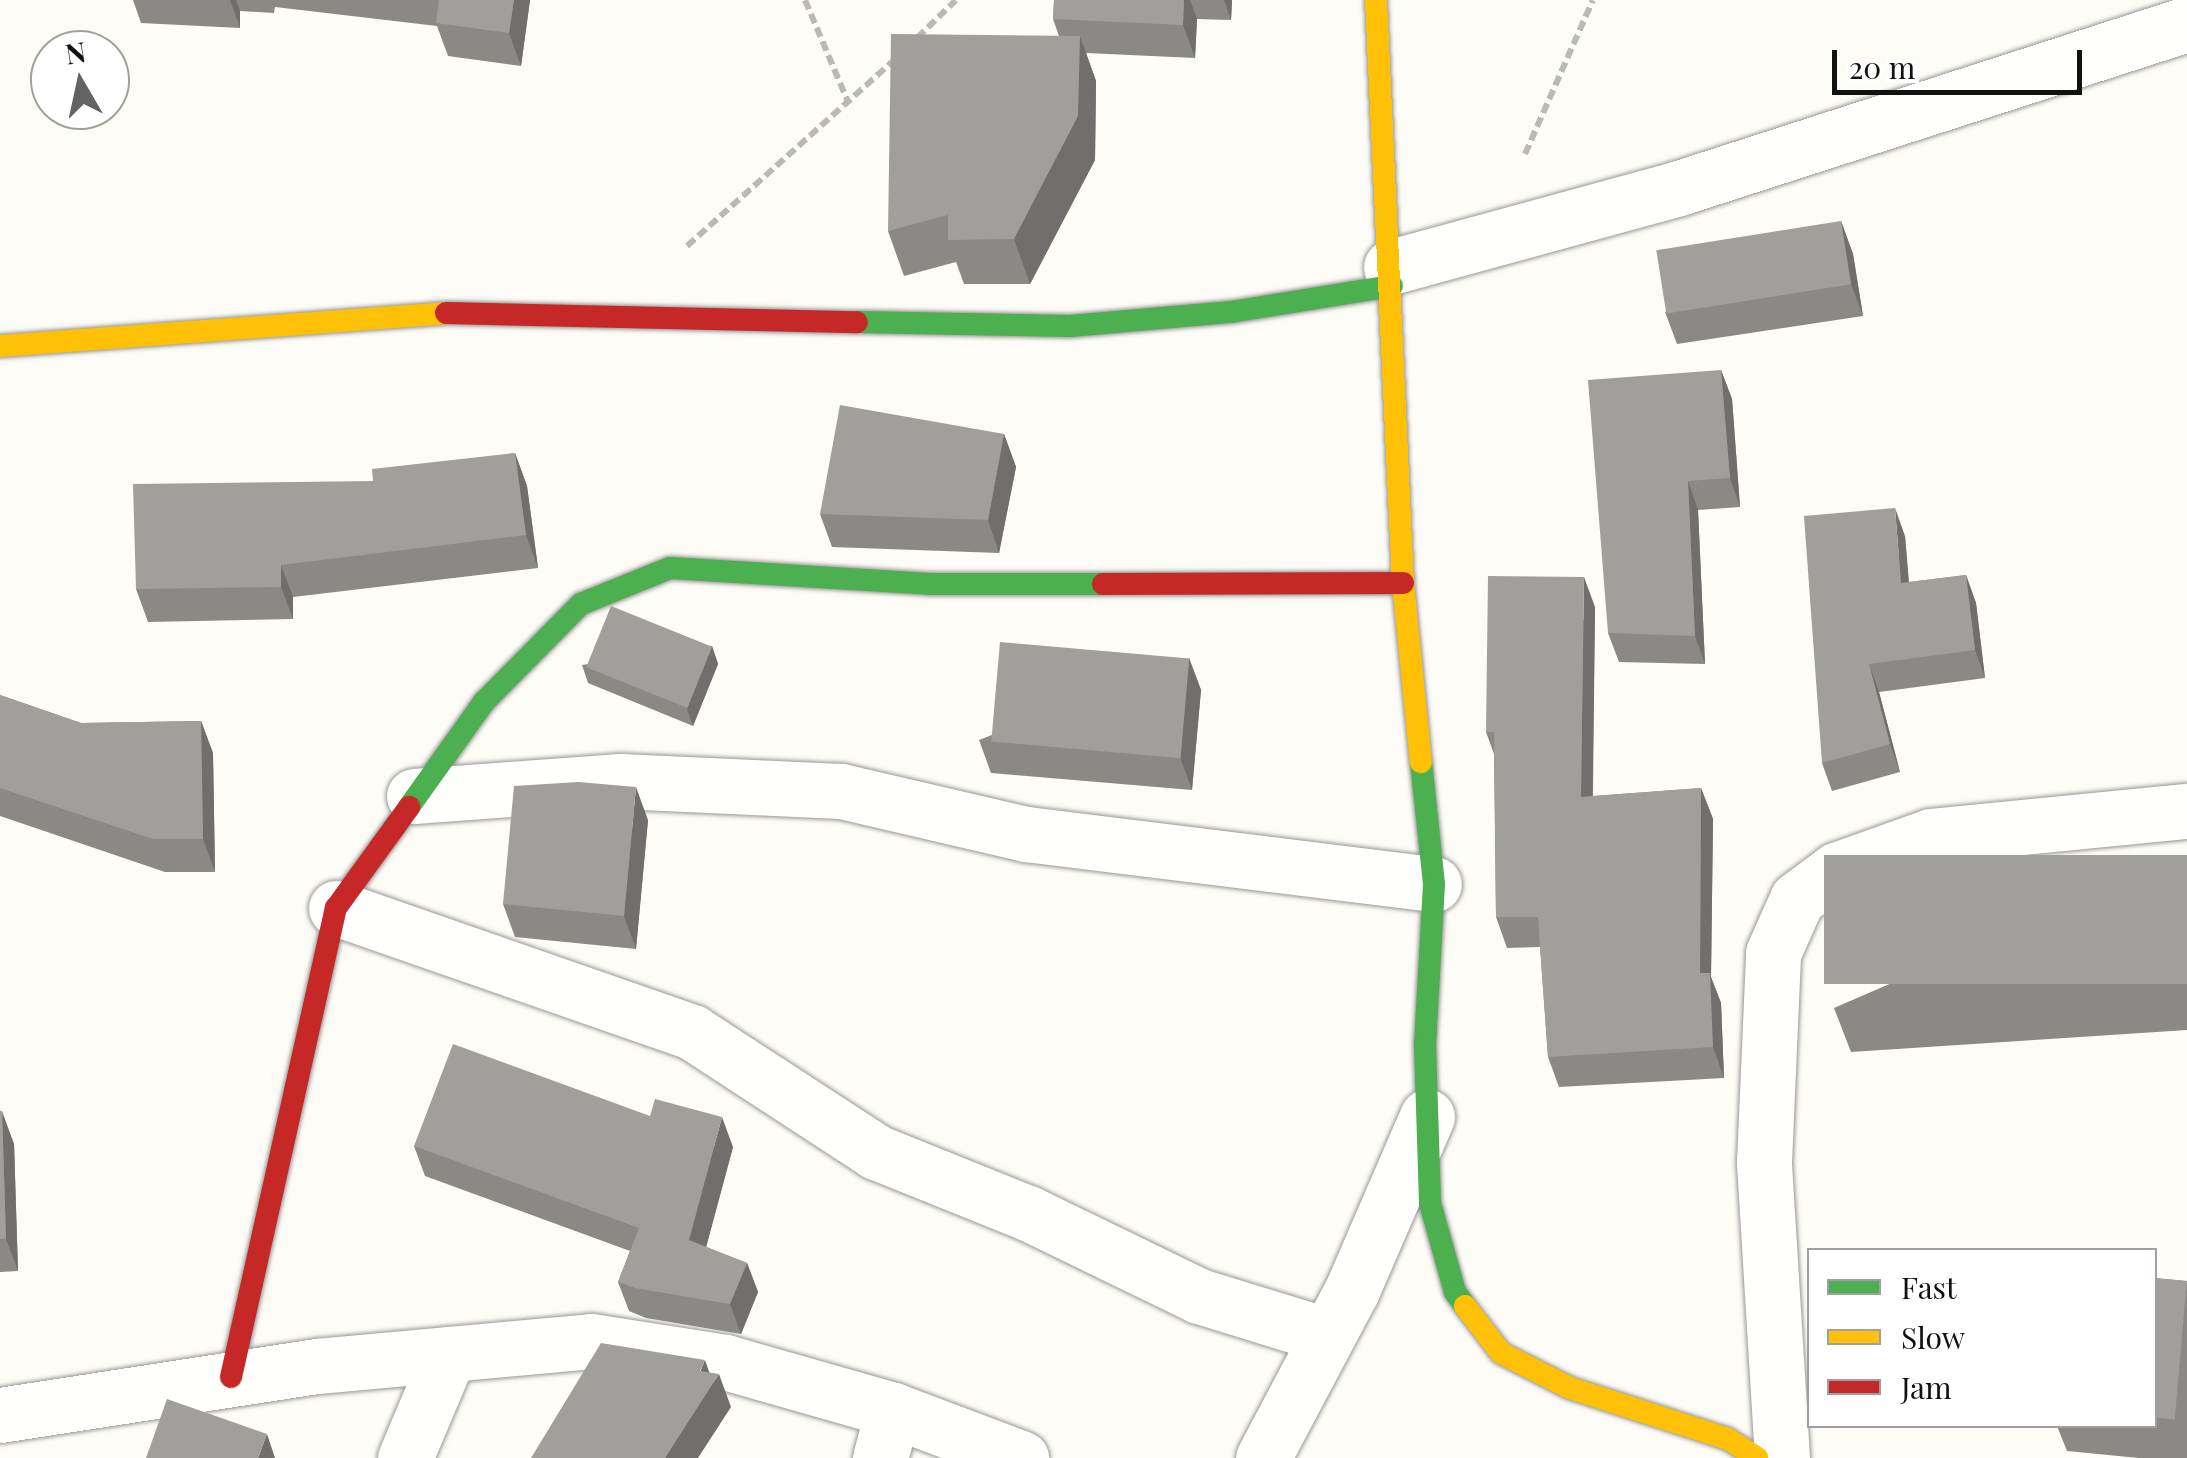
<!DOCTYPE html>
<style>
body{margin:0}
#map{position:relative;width:2187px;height:1458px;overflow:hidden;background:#fdfcf7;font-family:"Playfair Display",serif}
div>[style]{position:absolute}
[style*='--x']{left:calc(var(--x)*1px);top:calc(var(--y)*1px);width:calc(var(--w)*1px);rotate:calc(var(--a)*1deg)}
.path>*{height:6px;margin-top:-3px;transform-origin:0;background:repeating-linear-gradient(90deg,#b9b9b8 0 10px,transparent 0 15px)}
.roads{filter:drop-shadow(0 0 2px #979795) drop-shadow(0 0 2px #979795)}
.street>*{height:55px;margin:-27.5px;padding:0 27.5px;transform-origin:27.5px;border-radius:27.5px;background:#fffffe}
.fast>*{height:22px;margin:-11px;padding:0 11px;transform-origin:11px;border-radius:11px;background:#4caf50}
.slow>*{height:22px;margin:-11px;padding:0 11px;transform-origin:11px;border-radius:11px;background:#ffc107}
.jam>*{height:22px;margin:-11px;padding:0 11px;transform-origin:11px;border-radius:11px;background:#c62828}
.wall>*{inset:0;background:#8a8986}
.shaded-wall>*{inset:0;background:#716f6d}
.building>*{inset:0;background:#a19f9c;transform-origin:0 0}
span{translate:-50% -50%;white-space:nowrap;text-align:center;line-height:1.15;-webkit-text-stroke:10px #fff;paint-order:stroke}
.legend{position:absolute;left:1807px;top:1248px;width:350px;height:180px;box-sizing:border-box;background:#fff;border:2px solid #a0a0a0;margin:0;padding:12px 18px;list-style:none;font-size:30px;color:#111}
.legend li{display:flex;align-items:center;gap:20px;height:50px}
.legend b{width:50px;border:2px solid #a0a0a0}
.north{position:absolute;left:30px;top:30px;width:100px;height:100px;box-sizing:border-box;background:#fff;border:2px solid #a0a0a0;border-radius:50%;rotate:351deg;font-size:28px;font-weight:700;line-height:40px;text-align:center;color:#111}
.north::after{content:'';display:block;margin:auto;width:35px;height:45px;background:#646362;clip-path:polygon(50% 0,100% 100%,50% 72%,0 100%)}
.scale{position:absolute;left:1832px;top:50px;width:250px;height:45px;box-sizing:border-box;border:5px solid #111;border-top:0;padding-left:12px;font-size:30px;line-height:35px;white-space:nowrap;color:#111;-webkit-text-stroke:8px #fff;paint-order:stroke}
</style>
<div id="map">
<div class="path">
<i style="--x:805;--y:0;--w:113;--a:67.1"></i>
<i style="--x:917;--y:38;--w:54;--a:-44.3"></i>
<i style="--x:1525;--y:154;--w:168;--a:-66.2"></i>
<i style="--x:687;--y:246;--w:278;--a:-41.9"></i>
</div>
<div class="roads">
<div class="street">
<i style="--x:1391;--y:267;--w:299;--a:-15.3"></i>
<i style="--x:1679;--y:188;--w:534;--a:-17.89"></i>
<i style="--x:414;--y:796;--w:207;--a:-4.2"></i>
<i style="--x:620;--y:781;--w:221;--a:2.6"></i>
<i style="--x:841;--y:791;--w:190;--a:13.1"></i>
<i style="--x:1026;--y:834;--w:411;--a:7"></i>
<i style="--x:336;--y:908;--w:377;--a:19.2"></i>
<i style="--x:692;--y:1032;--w:220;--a:33.1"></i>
<i style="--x:876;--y:1152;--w:164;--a:21.9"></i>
<i style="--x:1028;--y:1213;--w:190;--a:25.9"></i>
<i style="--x:1199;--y:1296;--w:133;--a:17.1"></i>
<i style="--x:0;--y:1415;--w:321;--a:-8.8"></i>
<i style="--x:317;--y:1366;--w:275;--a:-5.2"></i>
<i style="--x:591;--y:1341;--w:136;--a:8.9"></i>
<i style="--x:725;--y:1362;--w:175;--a:15.9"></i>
<i style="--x:893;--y:1410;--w:137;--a:20.6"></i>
<i style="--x:405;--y:1458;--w:113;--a:-67.1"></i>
<i style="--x:880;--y:1458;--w:50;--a:-74.8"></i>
<i style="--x:1263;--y:1458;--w:190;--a:-62.1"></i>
<i style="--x:1352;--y:1290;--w:189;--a:-66.6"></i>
<i style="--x:1782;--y:1458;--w:297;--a:-93.5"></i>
<i style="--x:1764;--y:1162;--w:209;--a:-87.5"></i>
<i style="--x:1773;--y:953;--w:59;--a:-66"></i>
<i style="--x:1797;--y:899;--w:49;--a:-36.6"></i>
<i style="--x:1836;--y:870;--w:101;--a:-19.7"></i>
<i style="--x:1931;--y:836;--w:257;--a:-5.6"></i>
</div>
<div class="fast">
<i style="--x:857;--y:322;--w:213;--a:1.1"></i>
<i style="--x:1070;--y:326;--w:162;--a:-5"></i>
<i style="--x:1231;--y:312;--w:163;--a:-9.2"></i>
<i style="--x:1421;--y:762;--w:123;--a:83.9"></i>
<i style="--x:1434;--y:884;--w:160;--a:93.2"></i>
<i style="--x:1425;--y:1044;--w:159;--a:88.2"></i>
<i style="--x:1430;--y:1203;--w:92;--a:74.3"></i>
<i style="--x:1455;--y:1292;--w:17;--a:54"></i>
<i style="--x:409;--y:807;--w:129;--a:-54.5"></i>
<i style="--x:484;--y:702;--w:138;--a:-45.3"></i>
<i style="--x:581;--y:604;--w:96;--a:-22"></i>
<i style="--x:670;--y:568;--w:260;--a:3.5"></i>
<i style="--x:930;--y:584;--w:173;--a:0"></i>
</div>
<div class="slow">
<i style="--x:1376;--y:0;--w:584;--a:87.35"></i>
<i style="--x:1403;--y:583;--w:180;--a:84.3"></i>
<i style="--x:0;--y:346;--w:447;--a:-4.2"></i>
<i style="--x:1465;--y:1306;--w:59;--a:52.5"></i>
<i style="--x:1501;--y:1353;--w:77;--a:26.9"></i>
<i style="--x:1570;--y:1388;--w:166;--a:17.9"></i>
<i style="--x:1728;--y:1439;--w:35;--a:33"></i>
</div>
<div class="jam">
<i style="--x:446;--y:313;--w:411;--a:1.3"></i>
<i style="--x:1103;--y:584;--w:300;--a:-0.2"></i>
<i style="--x:231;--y:1377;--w:481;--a:-77.4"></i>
<i style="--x:336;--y:908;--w:125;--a:-54.1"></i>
</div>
</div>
<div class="wall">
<i style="clip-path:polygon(133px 0,530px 0,521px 66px,448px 56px,437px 26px,275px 7px,274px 13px,240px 11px,240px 28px,141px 23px)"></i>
<i style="clip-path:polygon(1054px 0,1232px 0,1231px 20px,1197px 19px,1195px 58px,1086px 53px,1096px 81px,1095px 160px,1030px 284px,964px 284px,956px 262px,904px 276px,888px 231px,1059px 36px,1053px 19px)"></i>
<i style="clip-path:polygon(1841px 221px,1853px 254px,1863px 316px,1677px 344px,1665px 312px)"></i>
<i style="clip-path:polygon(1721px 370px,1732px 399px,1740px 507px,1698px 510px,1705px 664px,1619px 662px,1608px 633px)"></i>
<i style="clip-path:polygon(1004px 434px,1016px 467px,999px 553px,832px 547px,820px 514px)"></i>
<i style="clip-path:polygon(515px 453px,527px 486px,538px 568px,293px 597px,293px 619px,148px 622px,136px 589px,373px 481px)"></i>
<i style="clip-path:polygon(1905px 536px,1909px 582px,1966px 575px,1976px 603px,1985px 678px,1879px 692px,1900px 772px,1832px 791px,1822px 763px)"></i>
<i style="clip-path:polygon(1595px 607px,1593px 796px,1701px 788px,1713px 819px,1711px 977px,1721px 1003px,1724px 1078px,1559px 1087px,1548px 1057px,1540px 947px,1507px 948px,1496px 917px,1494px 754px,1486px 732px)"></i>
<i style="clip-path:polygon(712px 646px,718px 664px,693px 726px,588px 683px,582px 665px)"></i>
<i style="clip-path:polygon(1189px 658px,1201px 690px,1192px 790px,991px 773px,979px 740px)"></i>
<i style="clip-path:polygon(0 695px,81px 723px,201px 721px,213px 753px,215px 872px,165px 872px,0 816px)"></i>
<i style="clip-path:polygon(648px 820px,636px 949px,515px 937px,503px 904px)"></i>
<i style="clip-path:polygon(2187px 855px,2187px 1030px,1851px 1052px,1834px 1008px)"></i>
<i style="clip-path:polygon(0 1111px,14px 1144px,18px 1271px,0 1272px)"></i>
<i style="clip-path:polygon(414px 1146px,733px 1147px,706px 1247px,747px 1263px,758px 1292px,741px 1334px,646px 1318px,629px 1311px,618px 1282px,630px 1251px,425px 1176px)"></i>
<i style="clip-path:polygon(2154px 1278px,2187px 1281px,2187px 1458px,2139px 1458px,2067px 1451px,2057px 1426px,2154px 1426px)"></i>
</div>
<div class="shaded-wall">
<i style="clip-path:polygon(230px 0,236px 0,240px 11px,240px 28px)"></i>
<i style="clip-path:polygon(514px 0,530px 0,521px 66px,509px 33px)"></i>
<i style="clip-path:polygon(1184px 0,1190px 0,1197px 19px,1195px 58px,1183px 25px)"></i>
<i style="clip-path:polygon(1224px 0,1232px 0,1231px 20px)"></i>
<i style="clip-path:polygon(1080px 36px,1096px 81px,1095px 160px,1030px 284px,1014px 239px)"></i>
<i style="clip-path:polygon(1841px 221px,1853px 254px,1863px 316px,1851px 284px)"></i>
<i style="clip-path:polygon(1721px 370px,1732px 399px,1740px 507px,1730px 478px)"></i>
<i style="clip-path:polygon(1004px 434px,1016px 467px,999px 553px,988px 520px)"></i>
<i style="clip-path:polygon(515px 453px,527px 486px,538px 568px,526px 535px)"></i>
<i style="clip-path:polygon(1688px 481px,1698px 510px,1705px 664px,1695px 636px)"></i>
<i style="clip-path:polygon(1895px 508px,1905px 536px,1911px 611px,1901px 583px)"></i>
<i style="clip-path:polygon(281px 565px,293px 597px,293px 619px,281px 587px)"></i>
<i style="clip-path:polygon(1966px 575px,1976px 603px,1985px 678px,1975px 650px)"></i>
<i style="clip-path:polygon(1584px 577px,1595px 607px,1592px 827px,1581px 797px)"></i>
<i style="clip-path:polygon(712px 646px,718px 664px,693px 726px,687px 709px)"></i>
<i style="clip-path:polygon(1189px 658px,1201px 690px,1192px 790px,1180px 757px)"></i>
<i style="clip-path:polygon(1869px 664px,1879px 692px,1900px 772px,1890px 744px)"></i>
<i style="clip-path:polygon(201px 721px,213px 753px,215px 872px,203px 839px)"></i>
<i style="clip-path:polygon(636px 787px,648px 820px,636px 949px,624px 916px)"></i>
<i style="clip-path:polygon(1701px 788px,1713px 819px,1711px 977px,1721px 1003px,1724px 1078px,1713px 1047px,1700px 973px)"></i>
<i style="clip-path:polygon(2px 1111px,14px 1144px,18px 1271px,6px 1239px)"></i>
<i style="clip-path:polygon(722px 1117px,733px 1147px,700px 1270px,689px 1240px)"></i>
<i style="clip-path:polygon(747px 1263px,758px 1292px,741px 1334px,730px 1304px)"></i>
<i style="clip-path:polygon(705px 1360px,713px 1383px,719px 1374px,731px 1407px,698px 1458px,665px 1458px)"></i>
<i style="clip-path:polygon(267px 1434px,275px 1458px,258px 1458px)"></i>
</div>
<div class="building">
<i style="clip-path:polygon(439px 0,514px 0,509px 33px,436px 23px)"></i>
<i style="clip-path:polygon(1054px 0,1184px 0,1183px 25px,1053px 19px)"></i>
<i style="clip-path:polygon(891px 34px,1080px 36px,1078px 116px,1014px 239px,948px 240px,948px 215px,888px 231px)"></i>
<i style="left:1841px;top:221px;width:64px;height:187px;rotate:81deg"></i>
<i style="clip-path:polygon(1721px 370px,1730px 478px,1688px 481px,1695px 636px,1608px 633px,1588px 380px)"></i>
<i style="clip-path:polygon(840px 405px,1004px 434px,988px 520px,820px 514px)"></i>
<i style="clip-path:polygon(515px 453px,526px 535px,281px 565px,281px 587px,136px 589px,133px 484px,373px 481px,372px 469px)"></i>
<i style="clip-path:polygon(1895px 508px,1901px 583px,1966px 575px,1975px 650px,1869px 664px,1890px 744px,1822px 763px,1804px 516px)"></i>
<i style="clip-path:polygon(1488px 576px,1584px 577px,1581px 797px,1701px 788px,1700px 973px,1710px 973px,1713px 1047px,1548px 1057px,1538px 917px,1496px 917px,1494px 732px,1486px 732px)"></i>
<i style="left:611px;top:606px;width:109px;height:66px;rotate:22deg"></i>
<i style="left:1000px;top:642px;width:190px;height:100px;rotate:5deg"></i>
<i style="clip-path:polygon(0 695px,81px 723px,201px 721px,203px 839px,153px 839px,0 788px)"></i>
<i style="clip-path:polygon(578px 782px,636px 787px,624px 916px,503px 904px,514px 786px)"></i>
<i style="left:2187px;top:855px;width:129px;height:363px;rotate:90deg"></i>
<i style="clip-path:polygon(453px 1044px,650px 1116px,655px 1099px,722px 1117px,689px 1240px,747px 1263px,730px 1304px,635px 1288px,618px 1282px,639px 1228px,414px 1146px)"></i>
<i style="clip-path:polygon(0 1111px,2px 1111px,6px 1239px,0 1239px)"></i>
<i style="left:2154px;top:1278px;width:33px;height:139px;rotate:5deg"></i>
<i style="clip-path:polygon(601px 1343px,705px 1360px,700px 1371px,719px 1374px,665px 1458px,531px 1458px)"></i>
<i style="clip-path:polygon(167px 1399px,267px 1434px,258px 1458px,146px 1458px)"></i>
</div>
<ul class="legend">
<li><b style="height:12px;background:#4caf50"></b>Fast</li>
<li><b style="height:12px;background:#ffc107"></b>Slow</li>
<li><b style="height:12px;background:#c62828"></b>Jam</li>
</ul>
<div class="north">N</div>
<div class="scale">20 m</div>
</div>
